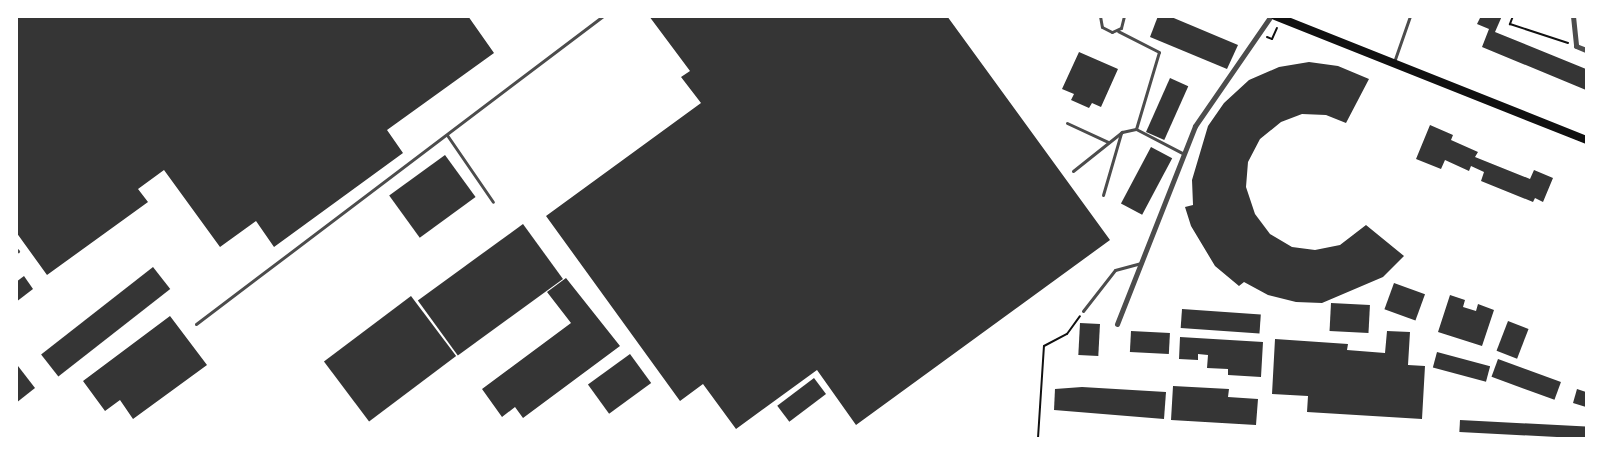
<!DOCTYPE html>
<style>
body{margin:0}
#map{position:relative;width:1603px;height:455px;overflow:hidden;background:#fff;font-family:"Fira Sans",sans-serif}
div>[style]{position:absolute}
[style*='--x']{left:calc(var(--x)*1px);top:calc(var(--y)*1px);width:calc(var(--w)*1px);rotate:calc(var(--a)*1deg)}
.building>*{inset:0;background:#353535;transform-origin:0 0}
.path>*{height:2px;margin:-1px;padding:0 1px;transform-origin:1px;border-radius:1px;background:#111}
.service>*{height:3px;margin:-1.5px;padding:0 1.5px;transform-origin:1.5px;border-radius:1.5px;background:#4c4c4c}
.minor>*{height:5px;margin:-2.5px;padding:0 2.5px;transform-origin:2.5px;border-radius:2.5px;background:#4c4c4c}
.primary>*{height:8px;margin:-4px;padding:0 4px;transform-origin:4px;border-radius:4px;background:#111}
span{translate:-50% -50%;white-space:nowrap;text-align:center;line-height:1.15;-webkit-text-stroke:5px #fff;paint-order:stroke}
.frame{position:absolute;inset:0;border:18px solid #fff;pointer-events:none}
</style>
<div id="map">
<div class="building">
<i style="clip-path:polygon(16px 16px,468px 16px,494px 53px,387px 130px,403px 153px,274px 247px,256px 221px,220px 247px,164px 170px,138px 189px,148px 202px,47px 275px,16px 232px)"></i>
<i style="clip-path:polygon(649px 16px,947px 16px,1110px 240px,856px 425px,817px 370px,736px 429px,703px 384px,680px 401px,546px 216px,701px 103px,681px 77px,690px 71px)"></i>
<i style="clip-path:polygon(1158px 16px,1169px 16px,1238px 45px,1227px 69px,1150px 37px)"></i>
<i style="clip-path:polygon(1481px 16px,1502px 16px,1495px 32px,1586px 69px,1586px 90px,1482px 47px,1489px 29px,1477px 24px)"></i>
<i style="clip-path:polygon(1079px 52px,1118px 69px,1101px 107px,1092px 103px,1089px 108px,1071px 100px,1074px 94px,1062px 89px)"></i>
<i style="clip-path:polygon(1309px 62px,1338px 66px,1369px 79px,1346px 123px,1326px 115px,1302px 114px,1281px 122px,1260px 139px,1248px 162px,1246px 187px,1255px 214px,1270px 234px,1292px 247px,1315px 250px,1340px 245px,1366px 225px,1404px 256px,1383px 277px,1322px 303px,1296px 302px,1268px 295px,1244px 282px,1239px 286px,1215px 266px,1191px 226px,1185px 207px,1193px 205px,1192px 180px,1208px 126px,1224px 103px,1249px 80px,1279px 67px)"></i>
<i style="left:1170px;top:78px;width:20px;height:59px;rotate:24deg"></i>
<i style="clip-path:polygon(1430px 125px,1453px 135px,1451px 140px,1478px 152px,1475px 157px,1530px 179px,1534px 170px,1553px 178px,1543px 202px,1535px 198px,1533px 202px,1481px 181px,1484px 172px,1471px 166px,1469px 171px,1445px 160px,1441px 169px,1416px 159px)"></i>
<i style="left:1151px;top:147px;width:24px;height:64px;rotate:28deg"></i>
<i style="left:445px;top:155px;width:52px;height:69px;rotate:54deg"></i>
<i style="left:523px;top:224px;width:68px;height:130px;rotate:54deg"></i>
<i style="left:153px;top:267px;width:28px;height:142px;rotate:52deg"></i>
<i style="clip-path:polygon(24px 276px,33px 289px,16px 302px,16px 282px)"></i>
<i style="clip-path:polygon(566px 278px,620px 346px,523px 418px,515px 407px,502px 417px,482px 389px,571px 323px,547px 292px)"></i>
<i style="left:1394px;top:283px;width:33px;height:28px;rotate:20deg"></i>
<i style="clip-path:polygon(1450px 295px,1465px 300px,1463px 307px,1476px 311px,1478px 304px,1494px 310px,1482px 346px,1438px 332px)"></i>
<i style="left:411px;top:296px;width:75px;height:109px;rotate:53deg"></i>
<i style="left:1331px;top:303px;width:39px;height:28px;rotate:3deg"></i>
<i style="left:1182px;top:309px;width:79px;height:19px;rotate:4deg"></i>
<i style="clip-path:polygon(170px 316px,207px 365px,133px 419px,120px 400px,105px 411px,83px 381px)"></i>
<i style="left:1508px;top:321px;width:22px;height:32px;rotate:21deg"></i>
<i style="left:1080px;top:323px;width:20px;height:32px;rotate:3deg"></i>
<i style="left:1131px;top:331px;width:39px;height:21px;rotate:3deg"></i>
<i style="clip-path:polygon(1387px 331px,1410px 332px,1408px 365px,1425px 366px,1422px 419px,1307px 412px,1308px 396px,1272px 394px,1275px 339px,1348px 344px,1347px 350px,1385px 353px)"></i>
<i style="clip-path:polygon(1180px 337px,1263px 342px,1261px 377px,1228px 375px,1228px 369px,1207px 368px,1208px 355px,1198px 354px,1198px 360px,1179px 359px)"></i>
<i style="left:1437px;top:352px;width:55px;height:16px;rotate:15deg"></i>
<i style="left:630px;top:354px;width:36px;height:52px;rotate:54deg"></i>
<i style="left:1498px;top:359px;width:67px;height:19px;rotate:20deg"></i>
<i style="clip-path:polygon(18px 366px,35px 388px,16px 403px,16px 367px)"></i>
<i style="left:814px;top:378px;width:20px;height:46px;rotate:53deg"></i>
<i style="clip-path:polygon(1173px 386px,1229px 389px,1228px 397px,1258px 399px,1256px 425px,1171px 420px)"></i>
<i style="clip-path:polygon(1082px 387px,1166px 392px,1164px 419px,1054px 410px,1055px 389px)"></i>
<i style="clip-path:polygon(1577px 389px,1586px 392px,1586px 407px,1573px 403px)"></i>
<i style="left:1460px;top:420px;width:126px;height:12px;rotate:3deg"></i>
</div>
<div class="path">
<i style="--x:1513;--y:16;--w:9;--a:111"></i>
<i style="--x:1510;--y:24;--w:61;--a:18.1"></i>
<i style="--x:1267;--y:37;--w:5;--a:22"></i>
<i style="--x:1272;--y:39;--w:12;--a:-66"></i>
<i style="--x:1038;--y:438;--w:92;--a:-86.3"></i>
<i style="--x:1044;--y:346;--w:26;--a:-28"></i>
<i style="--x:1067;--y:334;--w:22;--a:-54"></i>
</div>
<div class="service">
<i style="--x:1100;--y:16;--w:11;--a:80"></i>
<i style="--x:1102;--y:27;--w:11;--a:27"></i>
<i style="--x:1112;--y:32;--w:10;--a:-24"></i>
<i style="--x:1121;--y:28;--w:12;--a:-76"></i>
<i style="--x:1394;--y:62;--w:49;--a:-70.8"></i>
<i style="--x:1067;--y:123;--w:45;--a:24.9"></i>
<i style="--x:1136;--y:129;--w:54;--a:27.5"></i>
<i style="--x:447;--y:135;--w:81;--a:55.5"></i>
<i style="--x:1073;--y:171;--w:63;--a:-38.5"></i>
<i style="--x:1122;--y:132;--w:14;--a:-12"></i>
<i style="--x:1136;--y:129;--w:80;--a:-73.4"></i>
<i style="--x:1159;--y:52;--w:46;--a:-152.9"></i>
<i style="--x:1103;--y:195;--w:65;--a:-73.8"></i>
<i style="--x:16;--y:249;--w:3;--a:45"></i>
<i style="--x:1083;--y:311;--w:52;--a:-52"></i>
<i style="--x:1115;--y:270;--w:27;--a:-15"></i>
<i style="--x:196;--y:324;--w:510;--a:-37.12"></i>
</div>
<div class="minor">
<i style="--x:1573;--y:16;--w:30;--a:84"></i>
<i style="--x:1576;--y:46;--w:11;--a:22"></i>
<i style="--x:1117;--y:324;--w:213;--a:-68.5"></i>
<i style="--x:1195;--y:126;--w:134;--a:-55.4"></i>
</div>
<div class="primary">
<i style="--x:1275;--y:16;--w:335;--a:21.7"></i>
</div>
<div class="frame"></div>
</div>
